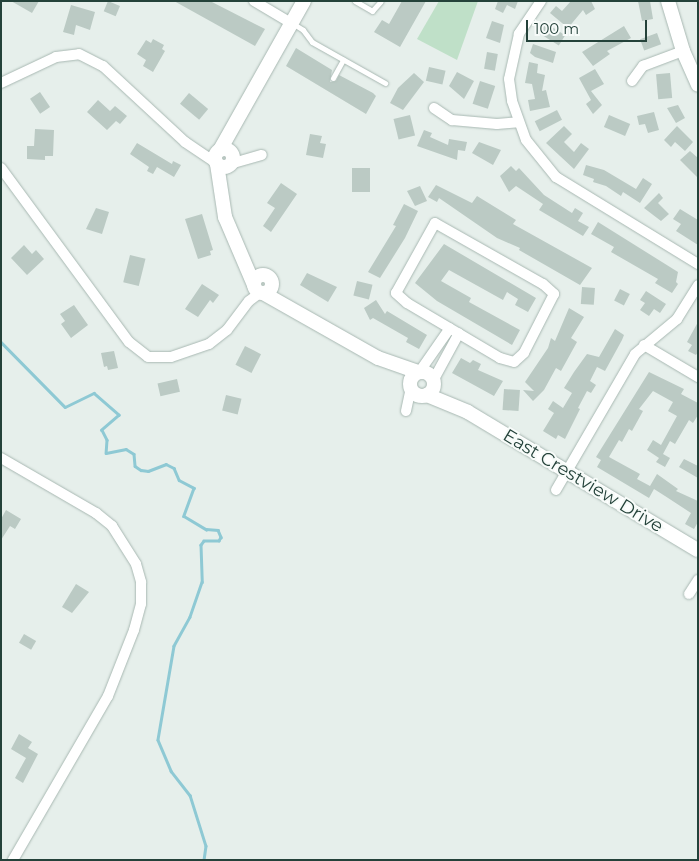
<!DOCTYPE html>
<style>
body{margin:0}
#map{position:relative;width:699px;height:861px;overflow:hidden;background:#e6efeb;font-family:Montserrat,sans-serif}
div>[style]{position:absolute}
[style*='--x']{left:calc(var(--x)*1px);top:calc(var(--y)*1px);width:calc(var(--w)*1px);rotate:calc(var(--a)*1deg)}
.green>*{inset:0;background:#bfe0c8}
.stream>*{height:2.5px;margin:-1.25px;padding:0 1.25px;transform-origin:1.25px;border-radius:1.25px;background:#8ec9d4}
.building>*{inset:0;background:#bbcac4;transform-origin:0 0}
.roads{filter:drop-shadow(0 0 1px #a8b8b2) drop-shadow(0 0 1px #a8b8b2)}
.lane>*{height:5px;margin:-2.5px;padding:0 2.5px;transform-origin:2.5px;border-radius:2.5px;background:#fff}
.street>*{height:10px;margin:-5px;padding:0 5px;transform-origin:5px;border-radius:5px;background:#fff}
.secondary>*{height:14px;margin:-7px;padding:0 7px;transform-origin:7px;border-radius:7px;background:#fff}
.secondary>.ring{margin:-7px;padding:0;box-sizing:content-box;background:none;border:14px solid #fff;border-radius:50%}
span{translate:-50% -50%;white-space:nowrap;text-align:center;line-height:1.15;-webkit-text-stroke:4px #f7fbf9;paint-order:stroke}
.street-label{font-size:18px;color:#24423a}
.frame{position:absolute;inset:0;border:2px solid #24423a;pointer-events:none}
.scale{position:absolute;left:526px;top:20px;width:121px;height:22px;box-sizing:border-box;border:2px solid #24423a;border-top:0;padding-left:6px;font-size:15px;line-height:18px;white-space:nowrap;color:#24423a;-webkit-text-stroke:4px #f7fbf9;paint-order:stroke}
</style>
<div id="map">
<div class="green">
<i style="clip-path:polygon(439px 1px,478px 1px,457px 60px,417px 39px)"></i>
</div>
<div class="stream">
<i style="--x:1;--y:342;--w:91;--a:45.4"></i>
<i style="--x:65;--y:407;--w:32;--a:-26"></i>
<i style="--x:94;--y:393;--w:33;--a:41"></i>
<i style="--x:119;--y:415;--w:23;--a:139"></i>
<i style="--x:102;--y:430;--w:11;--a:63"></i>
<i style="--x:107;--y:440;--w:13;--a:94"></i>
<i style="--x:106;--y:453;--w:20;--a:-11"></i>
<i style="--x:126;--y:449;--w:9;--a:32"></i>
<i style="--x:134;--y:454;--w:12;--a:85"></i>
<i style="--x:135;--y:466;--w:7;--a:34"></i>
<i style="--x:141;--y:470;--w:7;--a:8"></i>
<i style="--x:148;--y:471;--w:19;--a:-21"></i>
<i style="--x:166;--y:464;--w:9;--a:27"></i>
<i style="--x:174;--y:468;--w:13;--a:67"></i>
<i style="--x:179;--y:480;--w:17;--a:28"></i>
<i style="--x:194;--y:488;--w:30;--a:110"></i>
<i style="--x:184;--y:516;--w:26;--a:31"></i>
<i style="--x:206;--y:529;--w:12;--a:5"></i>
<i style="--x:218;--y:530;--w:8;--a:67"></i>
<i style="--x:221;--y:537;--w:4;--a:117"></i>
<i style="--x:219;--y:541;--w:15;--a:180"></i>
<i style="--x:204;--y:541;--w:5;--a:127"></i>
<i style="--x:201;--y:545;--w:37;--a:88"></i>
<i style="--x:202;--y:582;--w:37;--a:109"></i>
<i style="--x:190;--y:617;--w:33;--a:119"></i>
<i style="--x:174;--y:646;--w:95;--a:99.7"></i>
<i style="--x:158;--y:740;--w:34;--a:67"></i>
<i style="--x:171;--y:771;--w:31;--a:52"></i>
<i style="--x:190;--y:795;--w:53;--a:72.6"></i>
<i style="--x:206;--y:846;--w:14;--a:98"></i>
</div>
<div class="building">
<i style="clip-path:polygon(11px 1px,39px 1px,32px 13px)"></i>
<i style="left:108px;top:1px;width:13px;height:11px;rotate:23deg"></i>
<i style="clip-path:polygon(174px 1px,210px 1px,265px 29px,255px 46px)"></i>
<i style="clip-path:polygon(402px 1px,426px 1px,400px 47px,374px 32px,382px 20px,389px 24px)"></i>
<i style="clip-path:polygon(498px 1px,518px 1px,515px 9px,507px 5px,503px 13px,495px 9px)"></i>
<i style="clip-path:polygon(571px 1px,591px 1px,595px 9px,586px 15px,583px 10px,568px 28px,550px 13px,556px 6px,562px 11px)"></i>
<i style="clip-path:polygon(638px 1px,650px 1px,653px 19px,642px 21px)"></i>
<i style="clip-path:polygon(71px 5px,95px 12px,90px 30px,76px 25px,74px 35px,63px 32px)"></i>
<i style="clip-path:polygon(492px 21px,504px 25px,500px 43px,486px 38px)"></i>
<i style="left:544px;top:22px;width:25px;height:12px;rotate:32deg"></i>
<i style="clip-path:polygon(624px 26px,631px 38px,607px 51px,610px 54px,593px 66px,582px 52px)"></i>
<i style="left:657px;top:33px;width:12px;height:18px;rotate:70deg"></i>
<i style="clip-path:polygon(153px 39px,164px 45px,162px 49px,165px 51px,153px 72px,143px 66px,146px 60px,137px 54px,146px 40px,151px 43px)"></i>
<i style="clip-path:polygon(533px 44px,556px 52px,553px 63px,535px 57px,530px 53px)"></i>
<i style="clip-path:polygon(296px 48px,332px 70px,330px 82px,336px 81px,339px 75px,373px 93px,376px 96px,366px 114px,286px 66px)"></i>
<i style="left:487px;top:52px;width:11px;height:17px;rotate:10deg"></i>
<i style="clip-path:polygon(529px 62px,538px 64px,537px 73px,545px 75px,542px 91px,546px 90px,550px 107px,530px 111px,528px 100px,535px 99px,532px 84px,525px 83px)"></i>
<i style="left:429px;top:67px;width:17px;height:14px;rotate:13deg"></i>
<i style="clip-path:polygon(595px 69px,604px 84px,591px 91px,602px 105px,593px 114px,586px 104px,591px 100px,579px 78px)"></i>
<i style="clip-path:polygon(457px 72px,474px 81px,464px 99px,449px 86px)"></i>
<i style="clip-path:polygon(414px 73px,424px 82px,403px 110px,390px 103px,398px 88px)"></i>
<i style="left:670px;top:73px;width:25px;height:14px;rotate:85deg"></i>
<i style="left:480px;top:81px;width:16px;height:24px;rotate:18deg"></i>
<i style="left:40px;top:92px;width:18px;height:12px;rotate:56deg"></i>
<i style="left:189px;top:93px;width:25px;height:14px;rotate:40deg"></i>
<i style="clip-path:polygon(98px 100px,110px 111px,115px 106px,127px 116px,120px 124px,116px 121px,107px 130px,87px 112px)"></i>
<i style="clip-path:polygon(678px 105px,685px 118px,676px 123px,667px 108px)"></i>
<i style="left:557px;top:110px;width:11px;height:25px;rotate:63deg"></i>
<i style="clip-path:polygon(654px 112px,659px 130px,648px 133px,645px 124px,639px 125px,637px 116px)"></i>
<i style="left:410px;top:115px;width:21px;height:17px;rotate:76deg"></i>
<i style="left:609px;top:115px;width:23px;height:13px;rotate:23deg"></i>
<i style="clip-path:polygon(564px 126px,572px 134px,564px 142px,574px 152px,581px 143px,589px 149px,574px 169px,546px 143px)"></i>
<i style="clip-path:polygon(677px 126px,693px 142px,685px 151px,675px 142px,671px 147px,664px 140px)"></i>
<i style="clip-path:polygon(35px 129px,54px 130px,53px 156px,45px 156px,45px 160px,27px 159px,27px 146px,34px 146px)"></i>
<i style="clip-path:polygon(424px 130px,432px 133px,430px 137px,448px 145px,449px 139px,467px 142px,465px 151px,458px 150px,457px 160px,417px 146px)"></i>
<i style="clip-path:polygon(310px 134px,322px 136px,320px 143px,326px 144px,323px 158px,306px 155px)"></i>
<i style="clip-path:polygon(479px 142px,501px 150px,493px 165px,472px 153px)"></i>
<i style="clip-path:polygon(137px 143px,172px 164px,173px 161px,181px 165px,174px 177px,157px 167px,153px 174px,147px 171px,149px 167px,130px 154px)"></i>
<i style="clip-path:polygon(690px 151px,698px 158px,698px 178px,680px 160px)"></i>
<i style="clip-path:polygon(586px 165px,604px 170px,636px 189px,643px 178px,652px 184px,640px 203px,623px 192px,621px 196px,606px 186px,593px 182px,594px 179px,583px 175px)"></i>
<i style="clip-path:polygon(511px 166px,516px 171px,519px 168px,544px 195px,572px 213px,575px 208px,583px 213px,578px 221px,589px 227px,583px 236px,539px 210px,543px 204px,516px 186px,509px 192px,500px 176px)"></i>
<i style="left:352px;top:168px;width:18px;height:24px"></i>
<i style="clip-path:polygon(281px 183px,297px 194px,271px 232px,263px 226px,275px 208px,267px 203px)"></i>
<i style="clip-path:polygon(436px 185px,472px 203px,477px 196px,516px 220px,513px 224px,592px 268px,580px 285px,519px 250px,520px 248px,497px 238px,439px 198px,437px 202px,428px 197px)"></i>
<i style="clip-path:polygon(420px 186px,427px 201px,415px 206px,407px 191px)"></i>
<i style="clip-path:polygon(659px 193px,663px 198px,658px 203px,669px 214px,661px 221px,644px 208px)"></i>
<i style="clip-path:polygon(404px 204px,418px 211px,405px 238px,380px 278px,368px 272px,396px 226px,393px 225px)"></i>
<i style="clip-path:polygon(96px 208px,109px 212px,102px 234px,86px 229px)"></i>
<i style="clip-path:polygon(680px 209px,698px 220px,698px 245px,676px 231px,681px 224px,673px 219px)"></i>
<i style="clip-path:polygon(202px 214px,213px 250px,210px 251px,211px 255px,198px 259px,185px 219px)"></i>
<i style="clip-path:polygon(598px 222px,678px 272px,676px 282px,678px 284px,672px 293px,655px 283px,658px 279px,611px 252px,614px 247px,591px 234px)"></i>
<i style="clip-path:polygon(444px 244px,536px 298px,528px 312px,515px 305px,518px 299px,507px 292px,503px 300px,449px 270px,441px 281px,471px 298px,469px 302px,520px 330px,512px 345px,437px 301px,415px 283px)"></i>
<i style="clip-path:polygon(24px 245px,32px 254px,36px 250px,44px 259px,27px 275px,11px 258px)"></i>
<i style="left:130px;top:255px;width:16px;height:28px;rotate:14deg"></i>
<i style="clip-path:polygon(307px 273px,337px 287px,328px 302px,300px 285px)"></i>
<i style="left:357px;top:281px;width:16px;height:15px;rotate:14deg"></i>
<i style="clip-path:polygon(202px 284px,219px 295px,213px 303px,210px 300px,198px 317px,185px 309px)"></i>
<i style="left:582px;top:287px;width:13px;height:17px;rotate:4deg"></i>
<i style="left:620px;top:289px;width:11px;height:13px;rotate:27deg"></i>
<i style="clip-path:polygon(646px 291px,666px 304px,660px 313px,654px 309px,649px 316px,640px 310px,645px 303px,640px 300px)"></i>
<i style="clip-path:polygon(376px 300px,385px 314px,387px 311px,427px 335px,419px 349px,406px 342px,408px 338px,373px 318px,370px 320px,364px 308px)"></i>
<i style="clip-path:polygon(74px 305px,88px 325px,71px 338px,61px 324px,65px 321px,60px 314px)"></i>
<i style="clip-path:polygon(569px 308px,584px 317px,571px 338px,577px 342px,561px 371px,556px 368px,544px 390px,533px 401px,523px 390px,534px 391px,525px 382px,548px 348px,551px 338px,555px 341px)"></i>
<i style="clip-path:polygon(698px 322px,698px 352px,696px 355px,688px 351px,692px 345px,687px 342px)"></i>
<i style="clip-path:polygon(615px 329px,624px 335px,622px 340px,605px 371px,597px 367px,590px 381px,596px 385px,591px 393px,587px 391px,578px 408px,580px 409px,565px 439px,558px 435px,556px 439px,543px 431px,554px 413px,548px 409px,553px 401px,563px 408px,572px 393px,564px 388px,574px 372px,587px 354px,599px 357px)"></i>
<i style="left:245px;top:346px;width:18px;height:21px;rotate:27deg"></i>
<i style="clip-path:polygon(114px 351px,118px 368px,108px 370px,107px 366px,104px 367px,101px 353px)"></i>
<i style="clip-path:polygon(461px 358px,470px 363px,473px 360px,481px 364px,478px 370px,503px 381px,494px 396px,452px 373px)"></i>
<i style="clip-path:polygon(649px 372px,684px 389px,681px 394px,698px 403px,698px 415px,693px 423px,689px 420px,675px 444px,670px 441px,663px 454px,670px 458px,665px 467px,656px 462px,659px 458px,647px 450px,653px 440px,661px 445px,677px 416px,668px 411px,673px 402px,653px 391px,639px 409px,643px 411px,632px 431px,629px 429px,622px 442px,619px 440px,609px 457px,640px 474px,637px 479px,650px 486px,657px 474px,678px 489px,676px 491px,698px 501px,698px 522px,694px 529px,685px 524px,691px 513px,665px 496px,654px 489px,649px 498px,597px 467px,601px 460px,596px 457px)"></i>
<i style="left:177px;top:379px;width:13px;height:20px;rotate:77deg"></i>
<i style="left:504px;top:389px;width:16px;height:21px;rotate:4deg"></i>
<i style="left:226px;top:395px;width:16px;height:16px;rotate:14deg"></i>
<i style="clip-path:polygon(684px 459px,698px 466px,698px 478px,679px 467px)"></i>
<i style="clip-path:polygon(6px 510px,21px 519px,15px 529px,10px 526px,1px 540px,1px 519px)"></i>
<i style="clip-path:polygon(76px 584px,89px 592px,72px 613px,62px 607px)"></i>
<i style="left:24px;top:634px;width:14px;height:10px;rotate:30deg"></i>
<i style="clip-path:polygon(19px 734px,32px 742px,28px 748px,38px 754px,23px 783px,15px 778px,26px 758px,11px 749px)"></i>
</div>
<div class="roads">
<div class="lane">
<i style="--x:355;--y:1;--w:20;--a:30"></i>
<i style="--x:372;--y:11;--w:13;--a:-48"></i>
<i style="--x:292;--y:23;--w:13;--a:32"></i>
<i style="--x:303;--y:30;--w:15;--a:53"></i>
<i style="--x:312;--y:42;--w:84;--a:29.3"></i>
<i style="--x:333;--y:78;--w:21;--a:-61"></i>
</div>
<div class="street">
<i style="--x:254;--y:1;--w:43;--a:30.7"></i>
<i style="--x:541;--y:1;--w:40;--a:124"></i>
<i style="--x:519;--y:34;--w:46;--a:102.5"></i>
<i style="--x:509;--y:79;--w:22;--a:82"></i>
<i style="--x:512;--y:101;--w:41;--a:70.3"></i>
<i style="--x:526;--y:140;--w:48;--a:51"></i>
<i style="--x:556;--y:177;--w:167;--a:31.5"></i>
<i style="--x:632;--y:81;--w:19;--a:-54"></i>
<i style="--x:643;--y:66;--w:43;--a:-20.6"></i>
<i style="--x:1;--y:83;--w:61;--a:-25.3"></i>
<i style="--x:56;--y:57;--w:23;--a:-7"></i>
<i style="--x:79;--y:54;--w:27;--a:27"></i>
<i style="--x:103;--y:66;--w:112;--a:42.8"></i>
<i style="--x:185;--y:142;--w:36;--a:34"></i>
<i style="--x:434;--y:108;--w:22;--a:34"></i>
<i style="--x:452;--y:120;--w:45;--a:5.1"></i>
<i style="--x:497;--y:124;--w:21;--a:-5"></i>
<i style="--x:230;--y:164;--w:33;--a:-16"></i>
<i style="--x:1;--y:168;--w:216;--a:53.7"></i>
<i style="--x:129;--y:342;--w:24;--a:38"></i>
<i style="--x:148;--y:357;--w:23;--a:0"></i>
<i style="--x:171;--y:357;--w:40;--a:-18.9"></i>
<i style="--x:209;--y:344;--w:23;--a:-38"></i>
<i style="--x:227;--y:330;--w:36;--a:-53"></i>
<i style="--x:249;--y:301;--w:15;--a:-37"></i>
<i style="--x:435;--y:223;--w:124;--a:29.5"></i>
<i style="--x:543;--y:284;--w:15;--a:42"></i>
<i style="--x:554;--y:294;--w:66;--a:117"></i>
<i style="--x:524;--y:353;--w:13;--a:138"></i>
<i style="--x:514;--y:362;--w:15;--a:-164"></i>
<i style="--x:500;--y:358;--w:108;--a:-149.4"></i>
<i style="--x:407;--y:303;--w:15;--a:-138"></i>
<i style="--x:396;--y:293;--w:80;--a:-60.9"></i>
<i style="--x:644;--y:345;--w:63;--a:30.7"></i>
<i style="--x:420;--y:371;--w:52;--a:-55.1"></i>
<i style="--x:434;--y:379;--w:52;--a:-61.5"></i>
<i style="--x:406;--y:411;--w:24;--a:-78"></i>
<i style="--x:1;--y:458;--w:110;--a:30.1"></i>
<i style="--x:96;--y:513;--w:21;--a:39"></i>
<i style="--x:112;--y:526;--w:45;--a:57.7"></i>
<i style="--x:136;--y:564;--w:19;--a:74"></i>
<i style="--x:141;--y:582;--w:22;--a:90"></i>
<i style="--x:141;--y:604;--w:27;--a:105"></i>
<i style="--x:134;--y:630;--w:71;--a:111.5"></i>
<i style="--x:108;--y:696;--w:190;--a:120.1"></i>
<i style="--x:556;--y:490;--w:157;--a:-59.8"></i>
<i style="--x:635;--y:354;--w:55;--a:-39.8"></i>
<i style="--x:677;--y:319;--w:40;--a:-58"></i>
<i style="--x:689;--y:594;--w:17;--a:-57"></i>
</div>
<div class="secondary">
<i style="--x:668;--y:1;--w:52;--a:73.3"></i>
<i style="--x:683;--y:51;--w:37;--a:66"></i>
<i class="ring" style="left:215px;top:149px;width:4px;height:4px"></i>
<i style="--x:220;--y:150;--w:171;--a:-60.6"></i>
<i style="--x:217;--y:164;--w:54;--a:81.4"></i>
<i style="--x:225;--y:217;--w:74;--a:66.9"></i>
<i class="ring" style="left:254px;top:275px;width:4px;height:4px"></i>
<i style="--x:263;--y:293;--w:132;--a:29.5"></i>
<i style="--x:378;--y:358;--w:42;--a:19.3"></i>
<i class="ring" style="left:410px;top:372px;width:10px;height:10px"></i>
<i style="--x:427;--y:395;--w:44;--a:22.5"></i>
<i style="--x:468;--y:412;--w:268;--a:31"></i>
</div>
</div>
<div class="street-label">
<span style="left:583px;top:481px;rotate:31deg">East Crestview Drive</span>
</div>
<div class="frame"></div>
<div class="scale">100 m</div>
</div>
